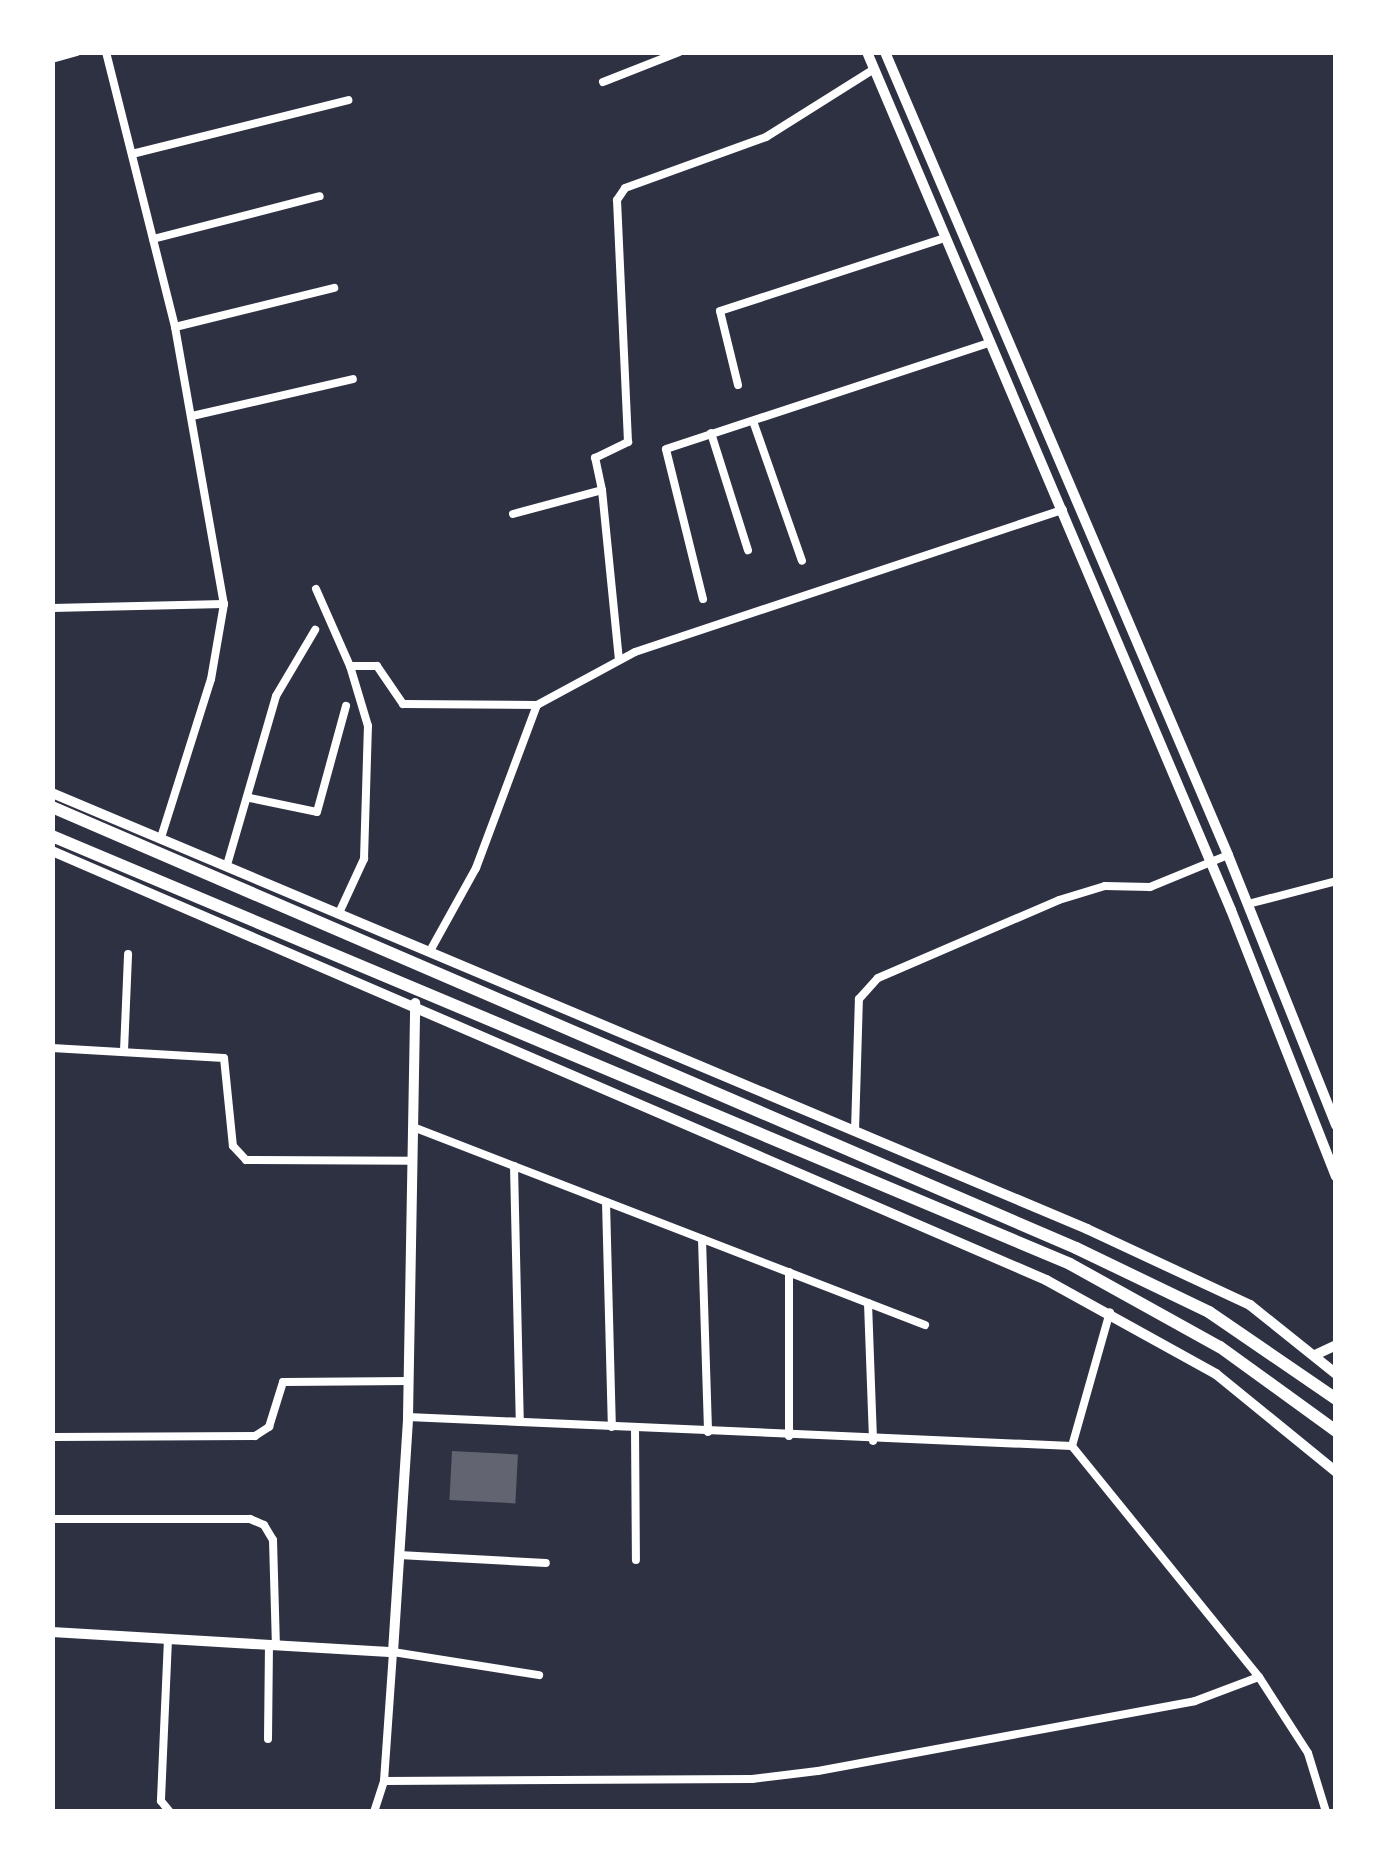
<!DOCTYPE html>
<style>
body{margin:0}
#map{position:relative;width:1388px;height:1864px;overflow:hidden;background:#2d3142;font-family:"Sofia Sans Condensed",sans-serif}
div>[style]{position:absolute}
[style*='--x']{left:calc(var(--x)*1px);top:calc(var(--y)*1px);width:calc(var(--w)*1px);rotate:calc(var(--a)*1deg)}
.building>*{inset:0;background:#626471;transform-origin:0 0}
.minor>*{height:8px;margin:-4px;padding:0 4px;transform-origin:4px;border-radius:4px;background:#fff}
.tertiary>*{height:10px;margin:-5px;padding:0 5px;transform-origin:5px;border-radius:5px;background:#fff}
.primary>*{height:12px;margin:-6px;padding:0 6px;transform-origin:6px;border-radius:6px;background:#fff}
span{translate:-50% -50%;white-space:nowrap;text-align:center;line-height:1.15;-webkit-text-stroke:10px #fff;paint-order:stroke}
.frame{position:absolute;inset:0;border:55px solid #fff;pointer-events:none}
</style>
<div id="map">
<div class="building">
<i style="left:452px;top:1451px;width:66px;height:49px;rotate:3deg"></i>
</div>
<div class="minor">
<i style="--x:106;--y:52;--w:284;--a:75.9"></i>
<i style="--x:175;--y:327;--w:281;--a:80"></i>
<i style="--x:224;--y:604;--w:76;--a:99.8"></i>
<i style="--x:211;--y:679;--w:167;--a:107.5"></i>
<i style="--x:52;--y:59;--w:26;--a:-16"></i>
<i style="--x:603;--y:82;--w:82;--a:-21.5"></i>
<i style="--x:132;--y:154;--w:223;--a:-14"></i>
<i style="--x:153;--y:239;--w:172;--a:-14.4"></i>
<i style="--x:175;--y:327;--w:164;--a:-13.8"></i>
<i style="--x:738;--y:385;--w:76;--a:-103.7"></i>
<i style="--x:720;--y:311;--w:237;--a:-18"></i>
<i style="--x:192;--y:416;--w:165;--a:-12.9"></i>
<i style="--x:753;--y:421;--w:148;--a:70.7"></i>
<i style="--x:711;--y:433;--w:123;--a:72.5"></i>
<i style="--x:602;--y:490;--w:170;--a:84.3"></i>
<i style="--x:513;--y:514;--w:92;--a:-15.1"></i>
<i style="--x:602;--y:490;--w:33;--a:-102"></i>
<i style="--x:595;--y:458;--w:37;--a:-26"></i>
<i style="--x:628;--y:442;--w:242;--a:-92.6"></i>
<i style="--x:617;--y:200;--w:14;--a:-56"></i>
<i style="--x:625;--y:188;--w:150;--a:-19.9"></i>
<i style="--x:766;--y:137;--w:128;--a:-32.2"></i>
<i style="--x:316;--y:589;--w:84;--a:66.2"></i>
<i style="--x:350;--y:666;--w:27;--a:0"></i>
<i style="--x:377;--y:666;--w:46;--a:55.6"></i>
<i style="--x:403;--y:704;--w:134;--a:0.4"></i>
<i style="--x:703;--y:599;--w:154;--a:-103.9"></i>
<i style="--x:666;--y:449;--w:342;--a:-18.2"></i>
<i style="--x:52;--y:608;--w:172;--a:-1.3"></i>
<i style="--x:250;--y:798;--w:68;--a:11.8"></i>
<i style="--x:317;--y:812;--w:110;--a:-74.7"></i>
<i style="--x:227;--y:865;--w:176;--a:-73.8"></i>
<i style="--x:276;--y:696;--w:77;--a:-59.4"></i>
<i style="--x:1248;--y:904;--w:91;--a:-14.6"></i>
<i style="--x:339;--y:913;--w:60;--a:-65.2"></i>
<i style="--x:364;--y:859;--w:133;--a:-88.3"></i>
<i style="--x:368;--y:726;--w:63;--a:-106.7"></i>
<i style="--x:430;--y:951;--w:95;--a:-61"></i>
<i style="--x:476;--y:868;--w:174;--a:-69.5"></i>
<i style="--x:537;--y:705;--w:111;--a:-28.4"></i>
<i style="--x:635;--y:652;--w:451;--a:-18.4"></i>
<i style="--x:52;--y:1048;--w:172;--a:3.3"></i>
<i style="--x:224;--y:1058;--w:88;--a:84.2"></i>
<i style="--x:233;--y:1146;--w:19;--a:47"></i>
<i style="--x:246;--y:1160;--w:167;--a:0.3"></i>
<i style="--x:124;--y:1051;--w:97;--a:-87.6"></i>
<i style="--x:413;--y:1127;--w:549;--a:21.14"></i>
<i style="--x:855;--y:1131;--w:132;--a:-88.3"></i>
<i style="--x:859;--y:999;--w:28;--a:-48"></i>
<i style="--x:878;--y:978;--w:197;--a:-23.3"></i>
<i style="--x:1059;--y:900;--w:48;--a:-16.9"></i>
<i style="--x:1105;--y:886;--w:45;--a:1.3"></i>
<i style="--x:1150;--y:887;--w:84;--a:-22.3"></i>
<i style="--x:514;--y:1166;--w:256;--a:88.7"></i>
<i style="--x:606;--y:1202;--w:225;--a:88.5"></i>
<i style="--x:702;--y:1239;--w:193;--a:88.2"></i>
<i style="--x:789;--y:1272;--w:164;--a:90"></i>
<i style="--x:868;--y:1303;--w:138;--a:87.9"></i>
<i style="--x:635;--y:1428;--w:132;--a:89.6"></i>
<i style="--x:52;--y:1437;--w:203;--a:-0.3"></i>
<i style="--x:255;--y:1436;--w:17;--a:-33"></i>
<i style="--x:269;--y:1427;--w:47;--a:-72.7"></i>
<i style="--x:283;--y:1382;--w:126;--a:-0.5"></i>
<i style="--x:1072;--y:1446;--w:139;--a:-74.2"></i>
<i style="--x:52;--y:1519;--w:198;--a:0"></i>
<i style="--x:250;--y:1519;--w:15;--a:23"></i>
<i style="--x:264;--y:1525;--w:17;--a:59"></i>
<i style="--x:273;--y:1540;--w:105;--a:88.4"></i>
<i style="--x:399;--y:1555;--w:147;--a:3.1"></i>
<i style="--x:168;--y:1639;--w:162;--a:92.5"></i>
<i style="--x:161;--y:1801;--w:14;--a:51"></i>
<i style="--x:1259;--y:1677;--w:90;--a:57.2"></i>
<i style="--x:1308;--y:1753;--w:62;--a:73"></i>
<i style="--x:268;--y:1739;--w:94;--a:-89.4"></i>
<i style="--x:384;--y:1781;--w:368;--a:-0.3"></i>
<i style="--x:752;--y:1779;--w:66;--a:-6.9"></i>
<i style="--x:818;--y:1771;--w:383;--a:-10.5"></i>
<i style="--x:1195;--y:1701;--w:68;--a:-20.6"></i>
<i style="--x:1259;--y:1677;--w:297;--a:-129"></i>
<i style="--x:1072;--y:1446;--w:665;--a:-177.5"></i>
<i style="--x:374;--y:1812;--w:33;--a:-72"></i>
<i style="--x:384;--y:1781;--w:129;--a:-86"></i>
<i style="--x:393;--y:1652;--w:148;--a:9"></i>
</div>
<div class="tertiary">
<i style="--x:867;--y:52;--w:932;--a:67.01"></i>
<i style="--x:1231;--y:910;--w:286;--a:68.5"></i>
<i style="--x:885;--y:52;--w:873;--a:66.87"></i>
<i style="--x:1228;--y:855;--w:291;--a:68.2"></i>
<i style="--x:52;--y:793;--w:1123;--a:22.84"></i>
<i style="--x:1087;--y:1229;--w:180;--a:25"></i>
<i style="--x:1250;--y:1305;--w:110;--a:38.7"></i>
<i style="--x:52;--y:851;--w:1083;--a:23.34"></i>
<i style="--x:1046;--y:1280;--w:194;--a:28.9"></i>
<i style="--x:1216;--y:1374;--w:155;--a:39.2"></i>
<i style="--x:1315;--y:1355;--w:23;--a:-25"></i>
<i style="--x:52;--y:1632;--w:342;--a:3.4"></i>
<i style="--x:393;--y:1652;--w:235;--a:-86.3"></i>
<i style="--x:408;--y:1417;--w:414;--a:-89"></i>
</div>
<div class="primary">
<i style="--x:52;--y:807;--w:1115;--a:23.3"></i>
<i style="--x:1076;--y:1248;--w:148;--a:25.7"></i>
<i style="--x:1209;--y:1312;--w:154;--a:34.4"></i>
<i style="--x:52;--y:836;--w:1104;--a:22.8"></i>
<i style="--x:1070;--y:1264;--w:171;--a:29"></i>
<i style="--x:1220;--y:1347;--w:143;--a:35.9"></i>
</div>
<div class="frame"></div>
</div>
